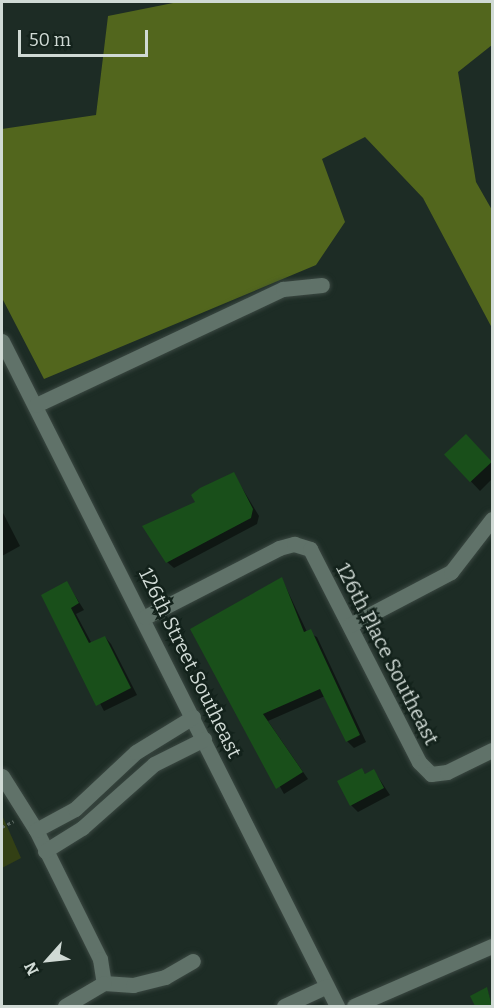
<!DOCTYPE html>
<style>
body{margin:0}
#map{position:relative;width:494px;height:1008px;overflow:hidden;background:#1d2c25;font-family:Bitter,serif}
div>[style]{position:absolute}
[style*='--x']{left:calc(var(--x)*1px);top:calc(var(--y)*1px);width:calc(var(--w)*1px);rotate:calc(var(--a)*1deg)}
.green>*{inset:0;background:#334015}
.forest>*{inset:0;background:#52661d}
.shadow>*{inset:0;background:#0007}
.building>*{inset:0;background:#194f1a;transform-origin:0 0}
.path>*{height:3px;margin-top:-1.5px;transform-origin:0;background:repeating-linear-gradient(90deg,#58655f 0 3px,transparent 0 6px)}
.roads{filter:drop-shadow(0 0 2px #3b4842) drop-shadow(0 0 2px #3b4842)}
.minor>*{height:15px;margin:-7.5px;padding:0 7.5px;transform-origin:7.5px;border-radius:7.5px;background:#607269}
span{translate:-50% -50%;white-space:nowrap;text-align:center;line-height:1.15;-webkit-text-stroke:5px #13221b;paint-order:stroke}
.street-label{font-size:20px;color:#d0dad5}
.frame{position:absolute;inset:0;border:3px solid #d0dad5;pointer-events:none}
.north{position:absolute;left:18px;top:930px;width:60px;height:60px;-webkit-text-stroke:4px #13221b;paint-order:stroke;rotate:243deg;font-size:16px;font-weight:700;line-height:24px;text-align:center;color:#d0dad5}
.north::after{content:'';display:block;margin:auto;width:21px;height:27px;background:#d0dad5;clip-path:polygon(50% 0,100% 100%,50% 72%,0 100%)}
.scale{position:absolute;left:18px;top:30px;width:130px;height:27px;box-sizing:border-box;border:3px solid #d0dad5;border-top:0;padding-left:8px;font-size:18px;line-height:21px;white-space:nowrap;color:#d0dad5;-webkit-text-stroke:4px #13221b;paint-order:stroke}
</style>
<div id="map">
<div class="green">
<i style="clip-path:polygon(2px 815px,21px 858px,2px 868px)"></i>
</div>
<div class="forest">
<i style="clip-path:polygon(178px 2px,492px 2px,492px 45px,458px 72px,476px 182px,492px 210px,492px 328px,423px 198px,365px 137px,322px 159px,345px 222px,316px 265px,44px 379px,2px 298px,2px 129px,96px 115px,108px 16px)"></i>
</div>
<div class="shadow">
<i style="clip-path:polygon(466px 437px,492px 464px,492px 479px,480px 491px,447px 456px)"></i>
<i style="clip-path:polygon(233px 473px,259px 516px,257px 524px,174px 568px,167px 562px,197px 503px)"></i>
<i style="clip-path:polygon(2px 511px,20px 546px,2px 556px)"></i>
<i style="clip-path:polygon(282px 579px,307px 632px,317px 637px,366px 742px,354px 748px,347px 741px,325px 696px,268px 721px,308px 779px,284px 794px,192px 630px)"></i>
<i style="clip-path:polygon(67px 583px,84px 610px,76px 614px,92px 644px,105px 637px,111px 644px,137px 695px,104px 711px,43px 596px)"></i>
<i style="clip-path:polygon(362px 770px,366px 775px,374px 771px,390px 795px,358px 812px,351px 805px)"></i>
<i style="clip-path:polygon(487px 989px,492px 1006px,477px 1006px,472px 996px)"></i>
</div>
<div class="building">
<i style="left:466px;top:434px;width:38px;height:30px;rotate:47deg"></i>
<i style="clip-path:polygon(234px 472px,253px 509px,251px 518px,166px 563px,142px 526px,195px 502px,191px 495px,200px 488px)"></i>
<i style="clip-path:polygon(282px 577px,304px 632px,311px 629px,360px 735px,346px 742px,320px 689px,263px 714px,303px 772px,276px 789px,190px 629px)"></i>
<i style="clip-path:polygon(67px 581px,79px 603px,71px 608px,89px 643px,105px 636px,131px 688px,96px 706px,41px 595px)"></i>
<i style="clip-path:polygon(362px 768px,365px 774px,374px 769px,384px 788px,350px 806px,337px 781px)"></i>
<i style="clip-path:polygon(487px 987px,492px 1006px,475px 1006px,470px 996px)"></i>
</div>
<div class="path">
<i style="--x:2;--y:827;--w:13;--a:-27"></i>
</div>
<div class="roads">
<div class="minor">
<i style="--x:2;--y:341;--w:745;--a:63.26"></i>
<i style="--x:36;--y:405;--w:273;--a:-25.2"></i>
<i style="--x:283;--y:289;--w:39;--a:-6"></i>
<i style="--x:145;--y:617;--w:151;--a:-27.2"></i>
<i style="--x:279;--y:548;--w:16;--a:-15"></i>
<i style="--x:294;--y:544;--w:17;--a:17"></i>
<i style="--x:310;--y:549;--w:239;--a:62.9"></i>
<i style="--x:419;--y:762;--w:17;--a:45"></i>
<i style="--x:431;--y:774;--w:16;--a:-7"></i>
<i style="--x:447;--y:772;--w:50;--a:-26.1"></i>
<i style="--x:350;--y:625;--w:114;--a:-27.7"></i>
<i style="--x:451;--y:572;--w:67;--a:-52.3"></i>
<i style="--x:2;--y:776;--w:64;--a:57.8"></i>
<i style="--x:36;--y:830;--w:144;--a:63.6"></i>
<i style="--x:100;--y:959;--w:24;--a:81"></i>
<i style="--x:36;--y:830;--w:44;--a:-28.3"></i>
<i style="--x:75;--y:809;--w:83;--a:-43.1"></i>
<i style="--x:136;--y:752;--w:67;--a:-31.6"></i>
<i style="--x:45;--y:851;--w:44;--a:-31.9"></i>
<i style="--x:82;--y:828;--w:96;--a:-41.6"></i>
<i style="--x:154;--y:764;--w:56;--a:-26.6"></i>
<i style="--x:104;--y:983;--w:29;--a:4"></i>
<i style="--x:133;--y:985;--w:33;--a:-14"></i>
<i style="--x:165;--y:977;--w:32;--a:-30"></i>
<i style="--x:65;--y:1006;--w:45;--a:-30.5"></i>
<i style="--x:284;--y:1006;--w:47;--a:-24.9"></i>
<i style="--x:354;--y:1006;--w:150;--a:-23.5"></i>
</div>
</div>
<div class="street-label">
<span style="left:387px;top:654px;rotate:63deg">126th Place Southeast</span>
<span style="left:190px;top:663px;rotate:64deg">126th Street Southeast</span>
</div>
<div class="frame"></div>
<div class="north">N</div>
<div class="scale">50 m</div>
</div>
